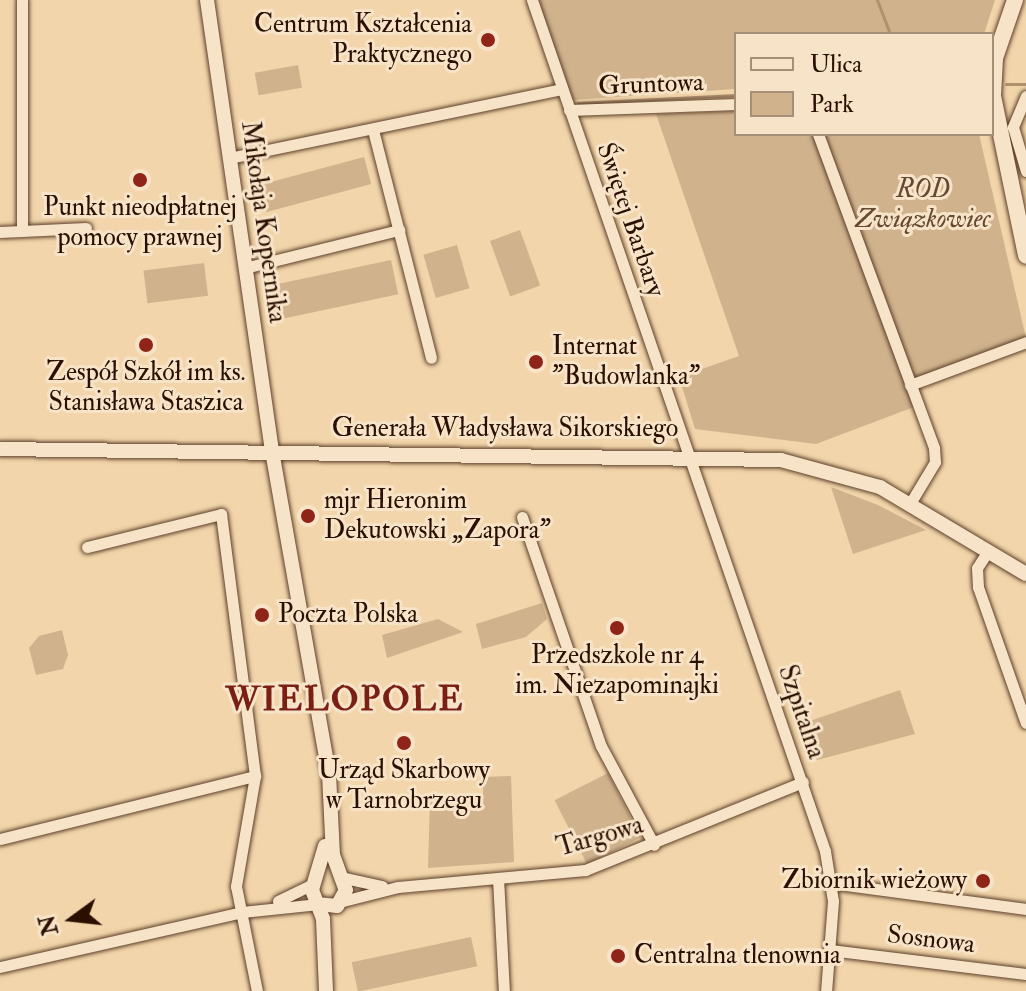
<!DOCTYPE html>
<meta charset="utf-8">
<style>
body{margin:0}
#map{position:relative;width:1026px;height:991px;overflow:hidden;background:#f2d5aa;font-family:"IM FELL Double Pica",serif}
div>[style]{position:absolute}
[style*='--x']{left:calc(var(--x)*1px);top:calc(var(--y)*1px);width:calc(var(--w)*1px);rotate:calc(var(--a)*1deg)}
.green>*{inset:0;background:#d0b38d;transform-origin:0 0}
.stream>*{height:3px;margin:-1.5px;padding:0 1.5px;transform-origin:1.5px;border-radius:1.5px;background:#ae9270}
.roads{filter:drop-shadow(0 0 2px #5d402a) drop-shadow(0 0 2px #5d402a)}
.minor>*{height:11px;margin:-5.5px;padding:0 5.5px;transform-origin:5.5px;border-radius:5.5px;background:#f7e4c8}
.tertiary>*{height:14px;margin:-7px;padding:0 7px;transform-origin:7px;border-radius:7px;background:#f7e4c8}
.secondary>*{height:16px;margin:-8px;padding:0 8px;transform-origin:8px;border-radius:8px;background:#f7e4c8}
.dots>*{width:22px;height:22px;translate:-50% -50%;box-sizing:border-box;border:4px solid #f7e4c8;border-radius:50%}
span{translate:-50% -50%;white-space:nowrap;text-align:center;line-height:1.15;-webkit-text-stroke:6px #f7e4c8;paint-order:stroke}
.poi-label{font-size:26px;color:#2b0f00}
.right{translate:-100% -50%;text-align:right}
.left{translate:0 -50%;text-align:left}
.street-label{font-size:26px;color:#2b0f00}
.park-label{font-size:26px;color:#654831;font-style:italic}
.district-label{font-size:34px;color:#7a1f14;font-weight:700;letter-spacing:2px}
.legend{position:absolute;left:734px;top:32px;width:260px;height:104px;box-sizing:border-box;background:#f7e4c8;border:2px solid #a58f78;margin:0;padding:10px 14px;list-style:none;font-size:24px;color:#2b0f00}
.legend li{display:flex;align-items:center;gap:16px;height:40px}
.legend b{width:40px;border:2px solid #a58f78}
.north{position:absolute;left:32px;top:879px;width:80px;height:80px;-webkit-text-stroke:6px #f7e4c8;paint-order:stroke;rotate:255deg;font-size:22px;font-weight:700;line-height:32px;text-align:center;color:#2b0f00}
.north::after{content:'';display:block;margin:auto;width:28px;height:36px;background:#2b0f00;clip-path:polygon(50% 0,100% 100%,50% 72%,0 100%)}
</style>
<div id="map">
<div class="green">
<i style="clip-path:polygon(538px 0,995px 0,984px 34px,736px 34px,736px 89px,572px 100px)"></i>
<i style="left:298px;top:65px;width:23px;height:44px;rotate:80deg"></i>
<i style="clip-path:polygon(736px 111px,736px 134px,812px 134px,914px 407px,816px 444px,695px 429px,679px 377px,739px 356px,656px 114px)"></i>
<i style="clip-path:polygon(824px 134px,979px 134px,1026px 338px,914px 380px)"></i>
<i style="left:364px;top:157px;width:28px;height:109px;rotate:75deg"></i>
<i style="left:520px;top:230px;width:59px;height:32px;rotate:70deg"></i>
<i style="left:457px;top:245px;width:45px;height:35px;rotate:74deg"></i>
<i style="left:391px;top:260px;width:35px;height:123px;rotate:78deg"></i>
<i style="left:204px;top:263px;width:33px;height:61px;rotate:83deg"></i>
<i style="clip-path:polygon(831px 487px,878px 505px,926px 530px,853px 554px)"></i>
<i style="clip-path:polygon(542px 603px,547px 619px,526px 637px,482px 649px,476px 624px)"></i>
<i style="clip-path:polygon(438px 619px,463px 632px,387px 658px,382px 635px)"></i>
<i style="clip-path:polygon(62px 630px,68px 655px,63px 669px,36px 675px,29px 648px,39px 636px)"></i>
<i style="clip-path:polygon(900px 690px,915px 734px,810px 762px,798px 725px)"></i>
<i style="left:608px;top:773px;width:72px;height:60px;rotate:63deg"></i>
<i style="clip-path:polygon(511px 776px,514px 862px,428px 868px,430px 799px,483px 796px,483px 777px)"></i>
<i style="left:471px;top:937px;width:30px;height:122px;rotate:78deg"></i>
</div>
<div class="stream">
<i style="--x:877;--y:0;--w:36;--a:69"></i>
<i style="--x:1006;--y:84;--w:20;--a:0"></i>
<i style="--x:578;--y:103;--w:158;--a:-2.9"></i>
</div>
<div class="roads">
<div class="minor">
<i style="--x:532;--y:0;--w:900;--a:71"></i>
<i style="--x:825;--y:851;--w:51;--a:80.9"></i>
<i style="--x:833;--y:901;--w:90;--a:94.4"></i>
<i style="--x:1026;--y:96;--w:34;--a:113"></i>
<i style="--x:1013;--y:127;--w:46;--a:73.5"></i>
<i style="--x:569;--y:110;--w:167;--a:-2.1"></i>
<i style="--x:373;--y:130;--w:235;--a:75.7"></i>
<i style="--x:818;--y:134;--w:335;--a:69.7"></i>
<i style="--x:934;--y:448;--w:14;--a:86"></i>
<i style="--x:935;--y:462;--w:47;--a:121"></i>
<i style="--x:229;--y:158;--w:340;--a:-11.7"></i>
<i style="--x:22;--y:231;--w:231;--a:-90"></i>
<i style="--x:0;--y:232;--w:86;--a:-2.7"></i>
<i style="--x:244;--y:268;--w:160;--a:-13.8"></i>
<i style="--x:910;--y:385;--w:124;--a:-20.3"></i>
<i style="--x:522;--y:517;--w:242;--a:71"></i>
<i style="--x:601;--y:746;--w:112;--a:61.8"></i>
<i style="--x:87;--y:547;--w:138;--a:-13.8"></i>
<i style="--x:221;--y:514;--w:264;--a:82.6"></i>
<i style="--x:255;--y:776;--w:112;--a:99.8"></i>
<i style="--x:236;--y:886;--w:107;--a:78.7"></i>
<i style="--x:988;--y:551;--w:20;--a:123"></i>
<i style="--x:977;--y:568;--w:19;--a:87"></i>
<i style="--x:978;--y:587;--w:144;--a:70.6"></i>
<i style="--x:0;--y:839;--w:263;--a:-13.9"></i>
<i style="--x:340;--y:877;--w:43;--a:12.1"></i>
<i style="--x:498;--y:878;--w:113;--a:87"></i>
<i style="--x:831;--y:883;--w:197;--a:7.6"></i>
<i style="--x:278;--y:901;--w:39;--a:-26"></i>
<i style="--x:343;--y:901;--w:57;--a:-14.3"></i>
<i style="--x:398;--y:887;--w:188;--a:-5.2"></i>
<i style="--x:585;--y:870;--w:235;--a:-22"></i>
<i style="--x:830;--y:950;--w:197;--a:7"></i>
<i style="--x:0;--y:967;--w:248;--a:-12.8"></i>
<i style="--x:242;--y:912;--w:77;--a:-5.9"></i>
</div>
<div class="tertiary">
<i style="--x:207;--y:0;--w:456;--a:81.8"></i>
<i style="--x:272;--y:451;--w:328;--a:80"></i>
<i style="--x:329;--y:774;--w:81;--a:87.2"></i>
<i style="--x:333;--y:855;--w:37;--a:70"></i>
<i style="--x:346;--y:890;--w:18;--a:119"></i>
<i style="--x:337;--y:906;--w:18;--a:-174"></i>
<i style="--x:0;--y:449;--w:781;--a:0.81"></i>
<i style="--x:781;--y:460;--w:103;--a:15.3"></i>
<i style="--x:880;--y:487;--w:170;--a:30.8"></i>
<i style="--x:325;--y:846;--w:46;--a:106.5"></i>
<i style="--x:312;--y:890;--w:31;--a:69"></i>
<i style="--x:323;--y:919;--w:72;--a:87.6"></i>
</div>
<div class="secondary">
<i style="--x:1015;--y:0;--w:61;--a:109"></i>
<i style="--x:995;--y:58;--w:38;--a:93"></i>
<i style="--x:993;--y:96;--w:163;--a:78.3"></i>
</div>
</div>
<div class="dots">
<i style="left:488px;top:40px;background:#8f2418"></i>
<i style="left:140px;top:180px;background:#8f2418"></i>
<i style="left:146px;top:345px;background:#8f2418"></i>
<i style="left:536px;top:362px;background:#8f2418"></i>
<i style="left:308px;top:516px;background:#8f2418"></i>
<i style="left:262px;top:615px;background:#8f2418"></i>
<i style="left:617px;top:628px;background:#8f2418"></i>
<i style="left:404px;top:743px;background:#8f2418"></i>
<i style="left:983px;top:881px;background:#8f2418"></i>
<i style="left:618px;top:956px;background:#8f2418"></i>
</div>
<div class="poi-label">
<span class="right" style="left:472px;top:40px">Centrum Kształcenia<br>Praktycznego</span>
<span style="left:140px;top:223px">Punkt nieodpłatnej<br>pomocy prawnej</span>
<span class="left" style="left:552px;top:362px">Internat<br>"Budowlanka"</span>
<span style="left:146px;top:388px">Zespół Szkół im ks.<br>Stanisława Staszica</span>
<span class="left" style="left:324px;top:516px">mjr Hieronim<br>Dekutowski „Zapora”</span>
<span class="left" style="left:278px;top:615px">Poczta Polska</span>
<span style="left:617px;top:671px">Przedszkole nr 4<br>im. Niezapominajki</span>
<span style="left:404px;top:786px">Urząd Skarbowy<br>w Tarnobrzegu</span>
<span class="right" style="left:967px;top:881px">Zbiornik wieżowy</span>
<span class="left" style="left:634px;top:956px">Centralna tlenownia</span>
</div>
<div class="street-label">
<span style="left:651px;top:85px;rotate:-2deg">Gruntowa</span>
<span style="left:630px;top:220px;rotate:71deg">Świętej Barbary</span>
<span style="left:263px;top:222px;rotate:82deg">Mikołaja Kopernika</span>
<span style="left:505px;top:429px">Generała Władysława Sikorskiego</span>
<span style="left:801px;top:712px;rotate:71deg">Szpitalna</span>
<span style="left:600px;top:837px;rotate:-16deg">Targowa</span>
<span style="left:931px;top:940px;rotate:7deg">Sosnowa</span>
</div>
<div class="park-label">
<span style="left:923px;top:205px">ROD<br>Związkowiec</span>
</div>
<div class="district-label">
<span style="left:345px;top:700px">WIELOPOLE</span>
</div>
<ul class="legend">
<li><b style="height:10px;background:#f7e4c8"></b>Ulica</li>
<li><b style="height:22px;background:#d0b38d"></b>Park</li>
</ul>
<div class="north">N</div>
</div>
